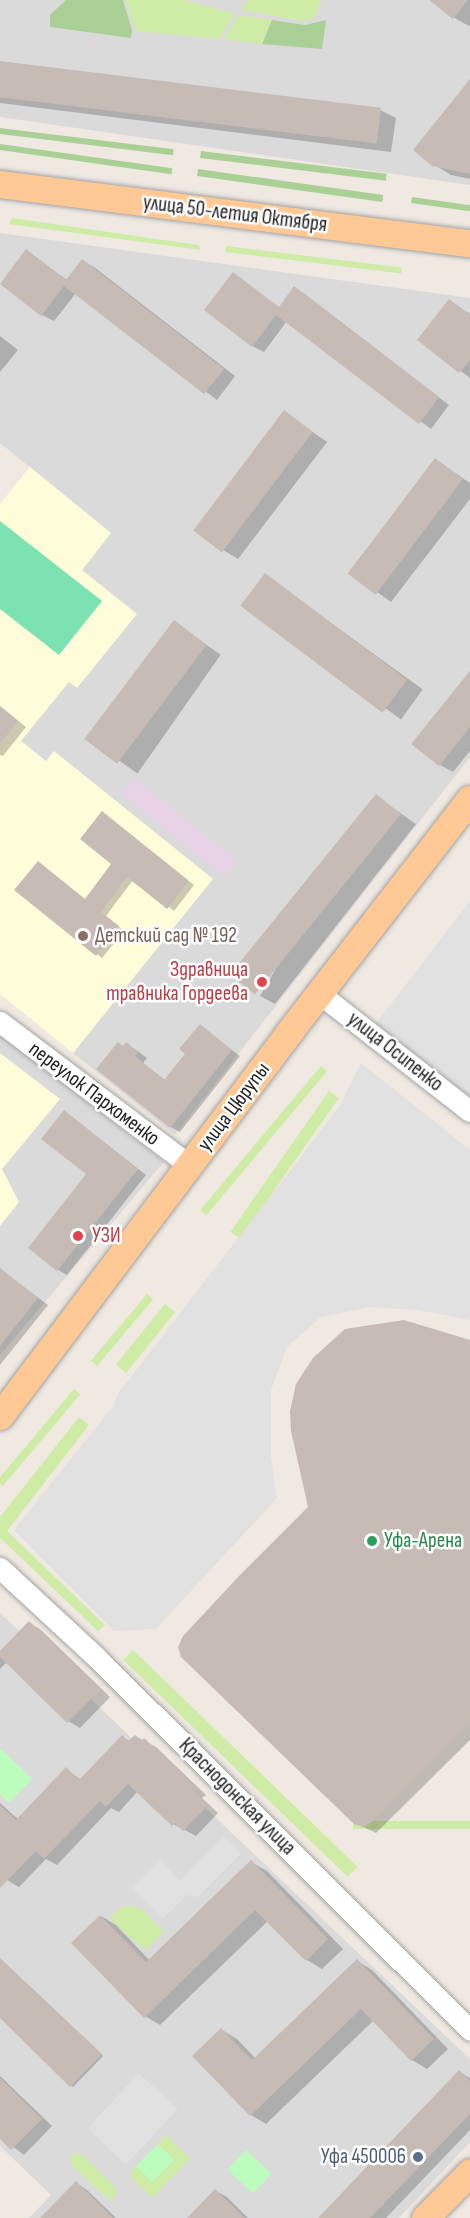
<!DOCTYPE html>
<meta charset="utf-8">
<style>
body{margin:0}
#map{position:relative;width:470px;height:2218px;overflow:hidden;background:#efe9e2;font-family:"Sofia Sans Condensed",sans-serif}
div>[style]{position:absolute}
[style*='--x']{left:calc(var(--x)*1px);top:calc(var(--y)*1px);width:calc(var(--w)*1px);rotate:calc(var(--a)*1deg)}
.residential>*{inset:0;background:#dbdada}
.industrial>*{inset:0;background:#e8d3e6;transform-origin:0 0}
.education>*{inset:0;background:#fffcda}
.grass>*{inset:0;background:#ceeca5;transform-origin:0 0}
.forest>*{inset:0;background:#abd095;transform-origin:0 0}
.park>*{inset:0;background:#bcfcbc;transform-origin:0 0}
.pitch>*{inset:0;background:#7ce2b1}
.parking>*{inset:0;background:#e1e1e1;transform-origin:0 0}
.shadow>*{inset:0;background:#0003;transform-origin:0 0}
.building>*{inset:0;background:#c6bbb5;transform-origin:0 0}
.roads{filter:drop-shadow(0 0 2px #a4a4a4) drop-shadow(0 0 2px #a4a4a4)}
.minor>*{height:21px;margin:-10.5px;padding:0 10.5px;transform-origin:10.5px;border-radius:10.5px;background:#fff}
.major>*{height:27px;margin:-13.5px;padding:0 13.5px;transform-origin:13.5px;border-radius:13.5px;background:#ffc996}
.dots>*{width:16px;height:16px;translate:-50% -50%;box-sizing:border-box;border:3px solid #fff;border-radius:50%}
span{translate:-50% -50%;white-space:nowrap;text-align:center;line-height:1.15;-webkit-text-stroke:5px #fff;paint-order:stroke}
.street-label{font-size:21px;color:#1d1d1d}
.education-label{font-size:21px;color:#785e54}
.left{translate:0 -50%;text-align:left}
.health-label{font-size:21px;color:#be3a42}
.right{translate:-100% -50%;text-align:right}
.leisure-label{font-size:21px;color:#27864d}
.service-label{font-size:21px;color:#4e5e75}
</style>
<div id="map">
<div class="residential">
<i style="clip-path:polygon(0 0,470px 0,470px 185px,0 117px)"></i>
<i style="clip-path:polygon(0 233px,470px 298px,470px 757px,175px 1135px,73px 1053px,212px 879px,54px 752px,46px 762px,20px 741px,69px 681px,78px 688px,82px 570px,111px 533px,0 443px)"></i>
<i style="clip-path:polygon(0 1034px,164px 1162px,0 1355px)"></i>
<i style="clip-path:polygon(0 1613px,470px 2059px,470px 2142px,399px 2218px,29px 2218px,51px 2195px,0 2146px)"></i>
</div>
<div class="industrial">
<i style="left:134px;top:778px;width:132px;height:20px;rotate:39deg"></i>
</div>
<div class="education">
<i style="clip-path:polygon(30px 467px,111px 533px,82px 570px,137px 614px,77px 688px,69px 682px,21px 741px,46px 761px,54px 751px,213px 879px,73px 1053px,0 994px,0 504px)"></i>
<i style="clip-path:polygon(0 1053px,60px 1099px,2px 1169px,19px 1202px,0 1226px)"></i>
</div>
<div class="grass">
<i style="clip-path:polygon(126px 0,184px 0,235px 14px,219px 39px,136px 31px)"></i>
<i style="clip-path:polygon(248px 0,320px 0,321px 2px,314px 18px,303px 21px,241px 10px)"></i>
<i style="clip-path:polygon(239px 15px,272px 20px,262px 44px,224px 39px)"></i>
<i style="clip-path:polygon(12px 218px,198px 245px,201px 250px,9px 224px)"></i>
<i style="left:226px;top:246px;width:177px;height:6px;rotate:7deg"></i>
<i style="left:321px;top:1066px;width:8px;height:188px;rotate:40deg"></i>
<i style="left:329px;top:1091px;width:12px;height:172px;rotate:35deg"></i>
<i style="left:147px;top:1294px;width:8px;height:87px;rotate:40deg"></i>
<i style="left:165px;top:1304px;width:13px;height:78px;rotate:39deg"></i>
<i style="left:74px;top:1389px;width:8px;height:120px;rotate:40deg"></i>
<i style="clip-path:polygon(79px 1417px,89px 1425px,7px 1531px,105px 1625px,98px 1631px,0 1538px,0 1517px)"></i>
<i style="left:133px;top:1650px;width:312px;height:14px;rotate:44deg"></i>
<i style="left:470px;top:1821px;width:8px;height:117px;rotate:90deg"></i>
<i style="clip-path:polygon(126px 1906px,139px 1907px,164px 1931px,145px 1951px,110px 1919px,118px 1909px)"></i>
<i style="clip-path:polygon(166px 2135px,190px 2159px,152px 2198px,132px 2179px,131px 2171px,136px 2166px,153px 2182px,174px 2160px,158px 2144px)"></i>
<i style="clip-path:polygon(80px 2153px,116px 2188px,116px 2195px,111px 2201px,72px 2166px,70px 2155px)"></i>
</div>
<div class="forest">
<i style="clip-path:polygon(66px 0,123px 0,132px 30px,131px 38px,50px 27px,50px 15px)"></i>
<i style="clip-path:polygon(272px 20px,305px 25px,326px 20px,322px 49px,262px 44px)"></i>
<i style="left:0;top:128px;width:175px;height:6px;rotate:7deg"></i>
<i style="left:0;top:144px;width:174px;height:6px;rotate:8deg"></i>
<i style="left:201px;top:151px;width:187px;height:7px;rotate:7deg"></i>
<i style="left:198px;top:169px;width:187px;height:7px;rotate:8deg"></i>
<i style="left:412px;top:197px;width:59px;height:6px;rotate:8deg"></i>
</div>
<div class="park">
<i style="clip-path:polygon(0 1748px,32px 1779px,9px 1803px,0 1794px)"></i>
<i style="left:158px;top:2144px;width:23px;height:31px;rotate:45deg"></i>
<i style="left:246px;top:2150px;width:35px;height:27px;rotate:43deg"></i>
</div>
<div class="pitch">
<i style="clip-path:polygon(0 521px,102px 601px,59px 655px,0 609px)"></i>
</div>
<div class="parking">
<i style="clip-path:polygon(470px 901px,470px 1099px,374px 1026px)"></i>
<i style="clip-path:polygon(361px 1063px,470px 1150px,470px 1320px,418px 1310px,370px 1307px,321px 1317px,287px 1347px,271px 1390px,271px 1457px,277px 1498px,156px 1629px,114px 1631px,14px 1530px,114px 1405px,117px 1395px,339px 1107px)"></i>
<i style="clip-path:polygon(224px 1837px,241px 1854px,198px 1897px,187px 1895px,163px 1919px,132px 1888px,160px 1860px,180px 1881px)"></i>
<i style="left:139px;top:2073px;width:53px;height:76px;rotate:43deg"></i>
</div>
<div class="shadow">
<i style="clip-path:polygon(431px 0,470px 0,470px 25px,469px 26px,453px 17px)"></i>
<i style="clip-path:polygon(0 63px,380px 110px,396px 118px,391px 152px,0 103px)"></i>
<i style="clip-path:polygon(470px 81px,470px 179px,451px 175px,433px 164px)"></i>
<i style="clip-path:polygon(27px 251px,67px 280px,82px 261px,94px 267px,235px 376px,217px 400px,76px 293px,54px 321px,42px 315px)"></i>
<i style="clip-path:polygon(233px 274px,280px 308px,295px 288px,306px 295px,449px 405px,431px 429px,287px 321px,264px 352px,252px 346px)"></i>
<i style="clip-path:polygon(450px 301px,470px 314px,470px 378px,419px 340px)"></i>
<i style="clip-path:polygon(0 336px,18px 350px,0 372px)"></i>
<i style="clip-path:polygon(284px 412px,327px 442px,238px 559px,223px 550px)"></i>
<i style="clip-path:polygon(436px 460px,470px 483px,470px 499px,391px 602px,349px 572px)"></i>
<i style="left:265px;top:575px;width:195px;height:37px;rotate:36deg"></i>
<i style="left:174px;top:622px;width:57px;height:145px;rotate:35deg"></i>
<i style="clip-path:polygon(470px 673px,470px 751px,453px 772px,440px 765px)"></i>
<i style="clip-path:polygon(0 706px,26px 727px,3px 756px,0 755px)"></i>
<i style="clip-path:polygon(376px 796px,416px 824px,275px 1004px,260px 996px)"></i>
<i style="clip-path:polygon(108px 817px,194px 885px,174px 911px,133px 880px,106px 916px,124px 931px,102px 958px,97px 954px,86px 900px,113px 864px)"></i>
<i style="clip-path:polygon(200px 1026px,240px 1056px,180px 1132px,171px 1127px,124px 1047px,126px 1044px,135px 1049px,147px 1058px,143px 1063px,165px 1080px,187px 1053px)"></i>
<i style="clip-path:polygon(73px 1118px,146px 1175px,67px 1275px,58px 1270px,88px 1174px)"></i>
<i style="clip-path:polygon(6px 1274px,48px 1305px,0 1365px,0 1281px)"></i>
<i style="clip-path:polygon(470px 1342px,470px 1740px,376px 1833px,355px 1823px)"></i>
<i style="clip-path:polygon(30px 1623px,41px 1630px,110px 1697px,80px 1728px,68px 1721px,7px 1662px,0 1669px,0 1653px)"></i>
<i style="clip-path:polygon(135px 1736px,156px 1747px,206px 1795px,202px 1798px,218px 1813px,196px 1836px,173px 1824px,138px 1791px,119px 1812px,111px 1808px,57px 1865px,46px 1859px,19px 1887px,7px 1880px,0 1874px,0 1803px,18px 1819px,66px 1769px,81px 1780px,122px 1737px,130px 1741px)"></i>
<i style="clip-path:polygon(251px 1862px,267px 1871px,343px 1949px,322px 1969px,307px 1960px,268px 1921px,160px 2025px,145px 2016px,101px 1916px,116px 1925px,150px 1961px)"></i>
<i style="clip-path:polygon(0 1959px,103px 2056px,73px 2087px,0 2016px)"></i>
<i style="clip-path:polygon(357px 1961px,372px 1970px,448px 2049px,427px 2069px,412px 2060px,374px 2020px,266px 2124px,251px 2115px,222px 2030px,237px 2039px,256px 2059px)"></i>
<i style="clip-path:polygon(459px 2072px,470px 2078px,470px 2130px,386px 2218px,319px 2218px)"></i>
<i style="clip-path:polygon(0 2076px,52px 2126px,24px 2155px,0 2137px)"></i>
<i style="clip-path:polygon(76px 2183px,87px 2190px,116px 2218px,54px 2218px)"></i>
<i style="clip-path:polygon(216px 2191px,227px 2197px,248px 2218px,189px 2218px)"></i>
</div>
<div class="building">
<i style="clip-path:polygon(429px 0,468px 0,453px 19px)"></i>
<i style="left:0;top:61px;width:384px;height:36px;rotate:7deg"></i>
<i style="clip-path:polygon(470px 79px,470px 174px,432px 166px,413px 150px)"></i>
<i style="clip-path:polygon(26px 249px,66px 280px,82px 259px,224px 369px,204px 394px,64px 286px,41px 316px,0 284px)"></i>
<i style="clip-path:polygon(233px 272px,279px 307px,294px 286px,439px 397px,419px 424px,276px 315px,252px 347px,204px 310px)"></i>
<i style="clip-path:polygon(449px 299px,470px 315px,470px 360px,459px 373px,417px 340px)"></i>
<i style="left:284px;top:410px;width:36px;height:151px;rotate:37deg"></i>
<i style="left:435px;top:458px;width:35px;height:145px;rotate:37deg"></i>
<i style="left:265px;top:573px;width:178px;height:41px;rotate:37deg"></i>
<i style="left:174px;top:620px;width:41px;height:149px;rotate:37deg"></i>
<i style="clip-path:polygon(470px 671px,470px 727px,439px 766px,411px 744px)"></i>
<i style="clip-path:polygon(0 706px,18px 721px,0 744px)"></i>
<i style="left:376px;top:794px;width:32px;height:232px;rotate:39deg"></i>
<i style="clip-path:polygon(102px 811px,189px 881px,167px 909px,127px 877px,101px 912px,119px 926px,96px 956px,14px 890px,38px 861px,85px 899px,111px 864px,80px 839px)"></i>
<i style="clip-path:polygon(200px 1024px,232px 1050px,170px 1128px,96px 1069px,118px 1042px,123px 1046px,126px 1042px,138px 1052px,135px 1056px,164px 1080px,185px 1054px,179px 1049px)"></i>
<i style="clip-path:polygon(64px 1110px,138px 1169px,57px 1271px,28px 1248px,86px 1174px,41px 1139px)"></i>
<i style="clip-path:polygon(0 1268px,38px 1298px,0 1346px)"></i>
<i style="clip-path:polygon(404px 1320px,470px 1340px,470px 1722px,373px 1821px,364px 1827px,354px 1824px,181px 1657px,178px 1647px,183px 1636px,240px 1575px,308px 1507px,291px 1431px,290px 1411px,296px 1384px,313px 1358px,345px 1329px)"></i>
<i style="clip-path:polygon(29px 1621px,100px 1690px,67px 1723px,0 1657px,0 1651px)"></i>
<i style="clip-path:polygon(122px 1735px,128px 1741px,135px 1735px,141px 1741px,144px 1738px,195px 1787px,192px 1790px,208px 1805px,183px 1831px,175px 1823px,172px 1826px,128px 1784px,106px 1807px,100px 1801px,44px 1859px,36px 1851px,0 1888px,0 1805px,16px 1820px,66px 1767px,79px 1780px)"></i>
<i style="clip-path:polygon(251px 1860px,328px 1939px,306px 1961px,255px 1910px,144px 2018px,71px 1943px,100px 1915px,146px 1962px)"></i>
<i style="clip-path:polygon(0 1958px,102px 2054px,70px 2087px,0 2018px)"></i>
<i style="clip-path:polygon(357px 1959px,434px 2039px,411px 2061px,361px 2009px,250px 2116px,192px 2056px,221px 2028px,252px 2060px)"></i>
<i style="clip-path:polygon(459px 2070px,470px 2081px,470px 2114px,370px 2218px,318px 2218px)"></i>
<i style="clip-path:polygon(0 2078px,42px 2119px,11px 2150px,0 2139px)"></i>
<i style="clip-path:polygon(76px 2181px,113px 2218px,40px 2218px)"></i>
<i style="clip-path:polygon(215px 2189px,245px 2218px,187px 2218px)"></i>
</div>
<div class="roads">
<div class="minor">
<i style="--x:320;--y:994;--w:190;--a:38"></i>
<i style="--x:0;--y:1022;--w:237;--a:37.1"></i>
<i style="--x:0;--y:1568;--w:131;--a:42.8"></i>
<i style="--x:96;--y:1657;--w:528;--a:44.92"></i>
</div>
<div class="major">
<i style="--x:0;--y:184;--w:474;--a:7.2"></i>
<i style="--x:0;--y:1416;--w:481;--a:-53"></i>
<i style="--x:289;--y:1032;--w:295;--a:-52.2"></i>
<i style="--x:425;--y:2218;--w:64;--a:-45.6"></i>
</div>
</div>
<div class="dots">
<i style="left:83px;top:936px;background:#8d6e63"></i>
<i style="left:262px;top:982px;background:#e0444e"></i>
<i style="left:78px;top:1236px;background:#e0444e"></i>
<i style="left:372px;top:1541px;background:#2e9e5b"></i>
<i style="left:418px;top:2157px;background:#5c6f8a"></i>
</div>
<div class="street-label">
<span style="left:235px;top:214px;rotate:7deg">улица 50-летия Октября</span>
<span style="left:395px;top:1052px;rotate:38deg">улица Осипенко</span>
<span style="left:94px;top:1094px;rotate:37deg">переулок Пархоменко</span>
<span style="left:234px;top:1107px;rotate:-53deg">улица Цюрупы</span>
<span style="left:237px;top:1797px;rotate:45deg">Краснодонская улица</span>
</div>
<div class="education-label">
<span class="left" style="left:95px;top:936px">Детский сад № 192</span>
</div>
<div class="health-label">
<span class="right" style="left:248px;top:982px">Здравница<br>травника Гордеева</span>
<span class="left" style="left:92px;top:1236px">УЗИ</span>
</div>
<div class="leisure-label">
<span class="left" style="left:384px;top:1541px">Уфа-Арена</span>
</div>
<div class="service-label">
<span class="right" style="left:406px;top:2157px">Уфа 450006</span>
</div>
</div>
